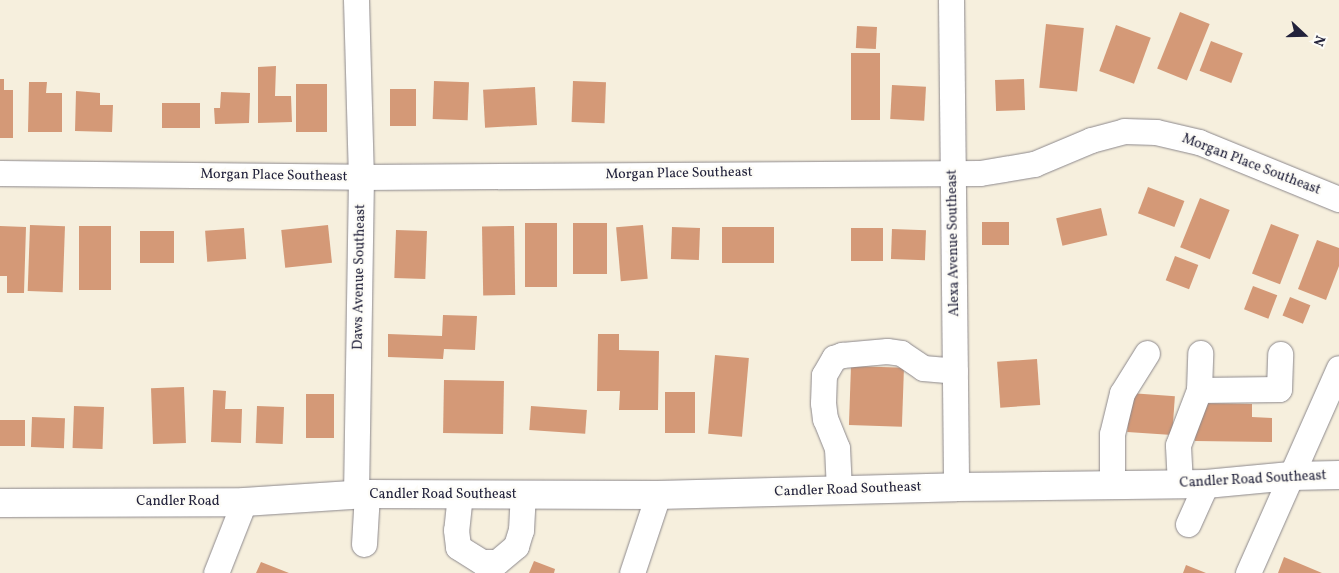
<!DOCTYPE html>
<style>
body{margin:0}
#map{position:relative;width:1339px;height:573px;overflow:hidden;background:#f6efdd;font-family:Vollkorn,serif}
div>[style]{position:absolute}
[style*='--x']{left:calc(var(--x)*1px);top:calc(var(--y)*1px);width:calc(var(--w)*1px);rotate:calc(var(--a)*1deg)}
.building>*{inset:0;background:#d49977;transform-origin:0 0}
.roads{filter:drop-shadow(0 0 1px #8c888c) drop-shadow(0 0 1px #8c888c)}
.minor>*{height:25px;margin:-12.5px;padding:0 12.5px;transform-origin:12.5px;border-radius:12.5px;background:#fff}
.major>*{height:28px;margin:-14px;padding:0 14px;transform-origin:14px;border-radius:14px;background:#fff}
span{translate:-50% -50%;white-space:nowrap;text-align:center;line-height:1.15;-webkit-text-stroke:4.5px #fdfcf7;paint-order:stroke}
.street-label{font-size:14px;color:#22223b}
.north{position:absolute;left:1279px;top:10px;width:50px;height:50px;-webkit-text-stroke:4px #fdfcf7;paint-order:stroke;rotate:111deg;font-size:14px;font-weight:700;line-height:20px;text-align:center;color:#22223b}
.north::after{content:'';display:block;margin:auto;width:18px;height:22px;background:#22223b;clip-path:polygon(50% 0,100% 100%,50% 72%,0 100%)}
</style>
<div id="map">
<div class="building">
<i style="left:1180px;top:12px;width:32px;height:61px;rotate:22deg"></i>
<i style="left:1046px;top:24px;width:38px;height:64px;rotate:6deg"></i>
<i style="left:1116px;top:25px;width:37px;height:49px;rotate:20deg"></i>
<i style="left:857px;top:26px;width:20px;height:22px;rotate:3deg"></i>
<i style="left:1211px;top:41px;width:34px;height:32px;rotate:21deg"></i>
<i style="left:851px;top:53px;width:29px;height:67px"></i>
<i style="clip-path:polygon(276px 66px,275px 96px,291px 96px,292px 122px,258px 123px,258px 67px)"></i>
<i style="clip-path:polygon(0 79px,4px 79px,4px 90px,13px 90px,13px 138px,0 138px)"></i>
<i style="left:1024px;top:79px;width:31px;height:29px;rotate:88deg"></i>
<i style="left:434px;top:81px;width:35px;height:38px;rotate:2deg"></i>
<i style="left:573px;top:81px;width:33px;height:41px;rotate:2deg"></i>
<i style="clip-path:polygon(29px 82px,47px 82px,46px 93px,62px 93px,62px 132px,28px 132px)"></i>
<i style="left:296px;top:84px;width:31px;height:48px"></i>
<i style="left:892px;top:85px;width:34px;height:34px;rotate:3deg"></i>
<i style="left:535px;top:87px;width:38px;height:52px;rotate:87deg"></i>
<i style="left:390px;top:89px;width:26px;height:37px"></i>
<i style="clip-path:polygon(76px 91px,100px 93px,100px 105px,113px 105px,112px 132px,75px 131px)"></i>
<i style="clip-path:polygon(221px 92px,250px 93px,249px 123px,215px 124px,214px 108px,220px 108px)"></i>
<i style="left:162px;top:103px;width:38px;height:25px"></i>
<i style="left:1148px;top:187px;width:39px;height:28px;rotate:21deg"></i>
<i style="left:1200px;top:198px;width:32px;height:53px;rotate:22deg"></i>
<i style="left:1101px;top:208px;width:28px;height:46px;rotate:77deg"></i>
<i style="left:982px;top:222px;width:27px;height:23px"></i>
<i style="left:557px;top:223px;width:64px;height:32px;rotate:90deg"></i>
<i style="left:573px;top:223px;width:34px;height:51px"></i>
<i style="left:1271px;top:224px;width:30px;height:53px;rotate:21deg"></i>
<i style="left:30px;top:225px;width:35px;height:66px;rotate:2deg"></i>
<i style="left:328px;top:225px;width:38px;height:47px;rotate:84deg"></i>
<i style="left:643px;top:225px;width:54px;height:27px;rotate:85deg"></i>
<i style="clip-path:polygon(0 226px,26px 227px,24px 293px,7px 293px,7px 276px,0 276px)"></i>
<i style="left:79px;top:226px;width:32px;height:64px"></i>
<i style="left:514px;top:226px;width:69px;height:32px;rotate:89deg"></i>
<i style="left:672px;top:227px;width:28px;height:32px;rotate:2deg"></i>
<i style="left:722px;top:227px;width:52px;height:36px"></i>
<i style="left:244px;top:228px;width:31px;height:39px;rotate:86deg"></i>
<i style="left:883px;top:228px;width:33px;height:32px;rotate:90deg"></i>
<i style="left:892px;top:229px;width:34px;height:30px;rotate:2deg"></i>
<i style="left:396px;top:230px;width:31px;height:48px;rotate:2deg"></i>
<i style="left:140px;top:231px;width:34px;height:32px"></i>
<i style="clip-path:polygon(1317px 240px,1339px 248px,1339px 266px,1326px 300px,1298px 289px)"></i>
<i style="left:1175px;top:256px;width:25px;height:26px;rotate:21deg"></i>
<i style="left:1253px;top:286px;width:26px;height:25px;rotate:21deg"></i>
<i style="left:1290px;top:297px;width:22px;height:20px;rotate:22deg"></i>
<i style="clip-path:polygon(443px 315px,477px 316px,475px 350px,444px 349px,443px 359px,388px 357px,388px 334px,442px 336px)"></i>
<i style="clip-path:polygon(598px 334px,619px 334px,619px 350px,659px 351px,658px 410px,619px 410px,620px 391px,597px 391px)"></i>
<i style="left:715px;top:355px;width:34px;height:79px;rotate:5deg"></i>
<i style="left:1037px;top:359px;width:46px;height:40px;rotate:86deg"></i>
<i style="left:851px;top:366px;width:53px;height:59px;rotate:2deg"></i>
<i style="left:444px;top:380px;width:60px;height:53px;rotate:1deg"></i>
<i style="left:184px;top:387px;width:56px;height:33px;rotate:88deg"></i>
<i style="clip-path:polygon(213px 390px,226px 391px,225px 409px,242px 409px,241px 443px,211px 442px)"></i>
<i style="left:665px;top:392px;width:30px;height:41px"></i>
<i style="left:1130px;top:393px;width:45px;height:39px;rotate:4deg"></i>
<i style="left:306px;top:394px;width:28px;height:44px"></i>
<i style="clip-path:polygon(1196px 403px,1252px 404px,1252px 417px,1272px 418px,1272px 442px,1195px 441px)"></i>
<i style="left:74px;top:406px;width:30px;height:42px;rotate:2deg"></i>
<i style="left:257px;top:406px;width:27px;height:37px;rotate:2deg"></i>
<i style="left:531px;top:406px;width:56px;height:24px;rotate:4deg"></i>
<i style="left:32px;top:417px;width:33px;height:30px;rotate:2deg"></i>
<i style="left:0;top:420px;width:25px;height:26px"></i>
<i style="clip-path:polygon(1284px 557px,1322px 573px,1278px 573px)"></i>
<i style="clip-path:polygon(534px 561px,555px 569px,554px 573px,529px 573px)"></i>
<i style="clip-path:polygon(261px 562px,289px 573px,256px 573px)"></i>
<i style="clip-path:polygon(1186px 565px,1206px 573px,1183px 573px)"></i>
</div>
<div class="roads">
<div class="minor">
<i style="--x:356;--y:0;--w:177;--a:88.4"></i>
<i style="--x:361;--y:177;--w:317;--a:90.9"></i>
<i style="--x:951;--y:0;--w:487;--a:89.4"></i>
<i style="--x:0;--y:173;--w:361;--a:0.6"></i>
<i style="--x:361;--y:177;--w:619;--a:-0.37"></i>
<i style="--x:980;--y:173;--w:55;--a:-9.5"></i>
<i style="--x:1034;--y:164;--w:62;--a:-22.8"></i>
<i style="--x:1091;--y:140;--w:34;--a:-15"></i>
<i style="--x:1124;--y:131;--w:32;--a:2"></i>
<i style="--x:1156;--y:132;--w:44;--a:13.1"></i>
<i style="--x:1199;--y:142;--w:151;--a:22.2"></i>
<i style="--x:1199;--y:390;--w:37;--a:-88"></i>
<i style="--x:1180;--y:484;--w:39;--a:-93"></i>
<i style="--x:1178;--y:445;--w:59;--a:-69.1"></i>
<i style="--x:1199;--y:390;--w:80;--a:-0.7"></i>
<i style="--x:1279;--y:389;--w:35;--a:-88"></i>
<i style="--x:1112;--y:485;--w:51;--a:-90"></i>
<i style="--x:1112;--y:434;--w:42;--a:-76.3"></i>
<i style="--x:1122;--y:393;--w:47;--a:-58"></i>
<i style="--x:839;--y:490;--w:42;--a:-92.7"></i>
<i style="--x:837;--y:448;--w:31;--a:-112"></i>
<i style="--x:825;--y:419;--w:16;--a:-97"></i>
<i style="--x:823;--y:403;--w:28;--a:-88"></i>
<i style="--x:824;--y:375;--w:20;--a:-60"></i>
<i style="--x:834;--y:358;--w:9;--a:-21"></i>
<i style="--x:842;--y:355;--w:45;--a:-5.1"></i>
<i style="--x:887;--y:351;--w:14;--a:8"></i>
<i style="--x:901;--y:353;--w:27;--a:34"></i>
<i style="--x:923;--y:368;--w:32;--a:5"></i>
<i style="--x:460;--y:494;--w:36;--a:96"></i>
<i style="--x:456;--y:530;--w:17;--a:83"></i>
<i style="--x:458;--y:547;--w:28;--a:32"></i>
<i style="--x:482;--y:562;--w:15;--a:0"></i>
<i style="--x:497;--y:562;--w:25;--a:-40"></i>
<i style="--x:516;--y:546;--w:17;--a:-73"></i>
<i style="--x:521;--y:530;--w:35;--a:-87"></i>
<i style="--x:1188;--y:524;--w:44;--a:-65.8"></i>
<i style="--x:364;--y:544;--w:50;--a:-86.6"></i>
<i style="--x:216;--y:573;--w:76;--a:-68.5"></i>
<i style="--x:632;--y:573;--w:82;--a:-71.6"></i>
<i style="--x:1248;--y:573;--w:224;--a:-66.1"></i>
</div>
<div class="major">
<i style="--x:0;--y:503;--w:244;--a:-0.2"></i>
<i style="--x:244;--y:502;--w:123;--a:-3.7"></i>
<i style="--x:367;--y:494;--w:291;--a:0.2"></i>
<i style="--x:658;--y:495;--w:298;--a:-1.5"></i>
<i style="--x:956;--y:487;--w:250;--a:-0.7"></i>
<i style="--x:1206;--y:484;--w:85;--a:-5.4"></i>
<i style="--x:1291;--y:476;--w:48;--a:-1.2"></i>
</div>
</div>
<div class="street-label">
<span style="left:1251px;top:165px;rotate:21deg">Morgan Place Southeast</span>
<span style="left:679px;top:174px;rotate:-1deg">Morgan Place Southeast</span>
<span style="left:274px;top:176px;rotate:1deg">Morgan Place Southeast</span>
<span style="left:954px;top:243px;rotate:-91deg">Alexa Avenue Southeast</span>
<span style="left:360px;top:277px;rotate:-89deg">Daws Avenue Southeast</span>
<span style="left:1253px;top:480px;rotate:-3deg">Candler Road Southeast</span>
<span style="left:848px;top:490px;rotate:-2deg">Candler Road Southeast</span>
<span style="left:443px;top:495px">Candler Road Southeast</span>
<span style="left:178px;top:502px">Candler Road</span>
</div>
<div class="north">N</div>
</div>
